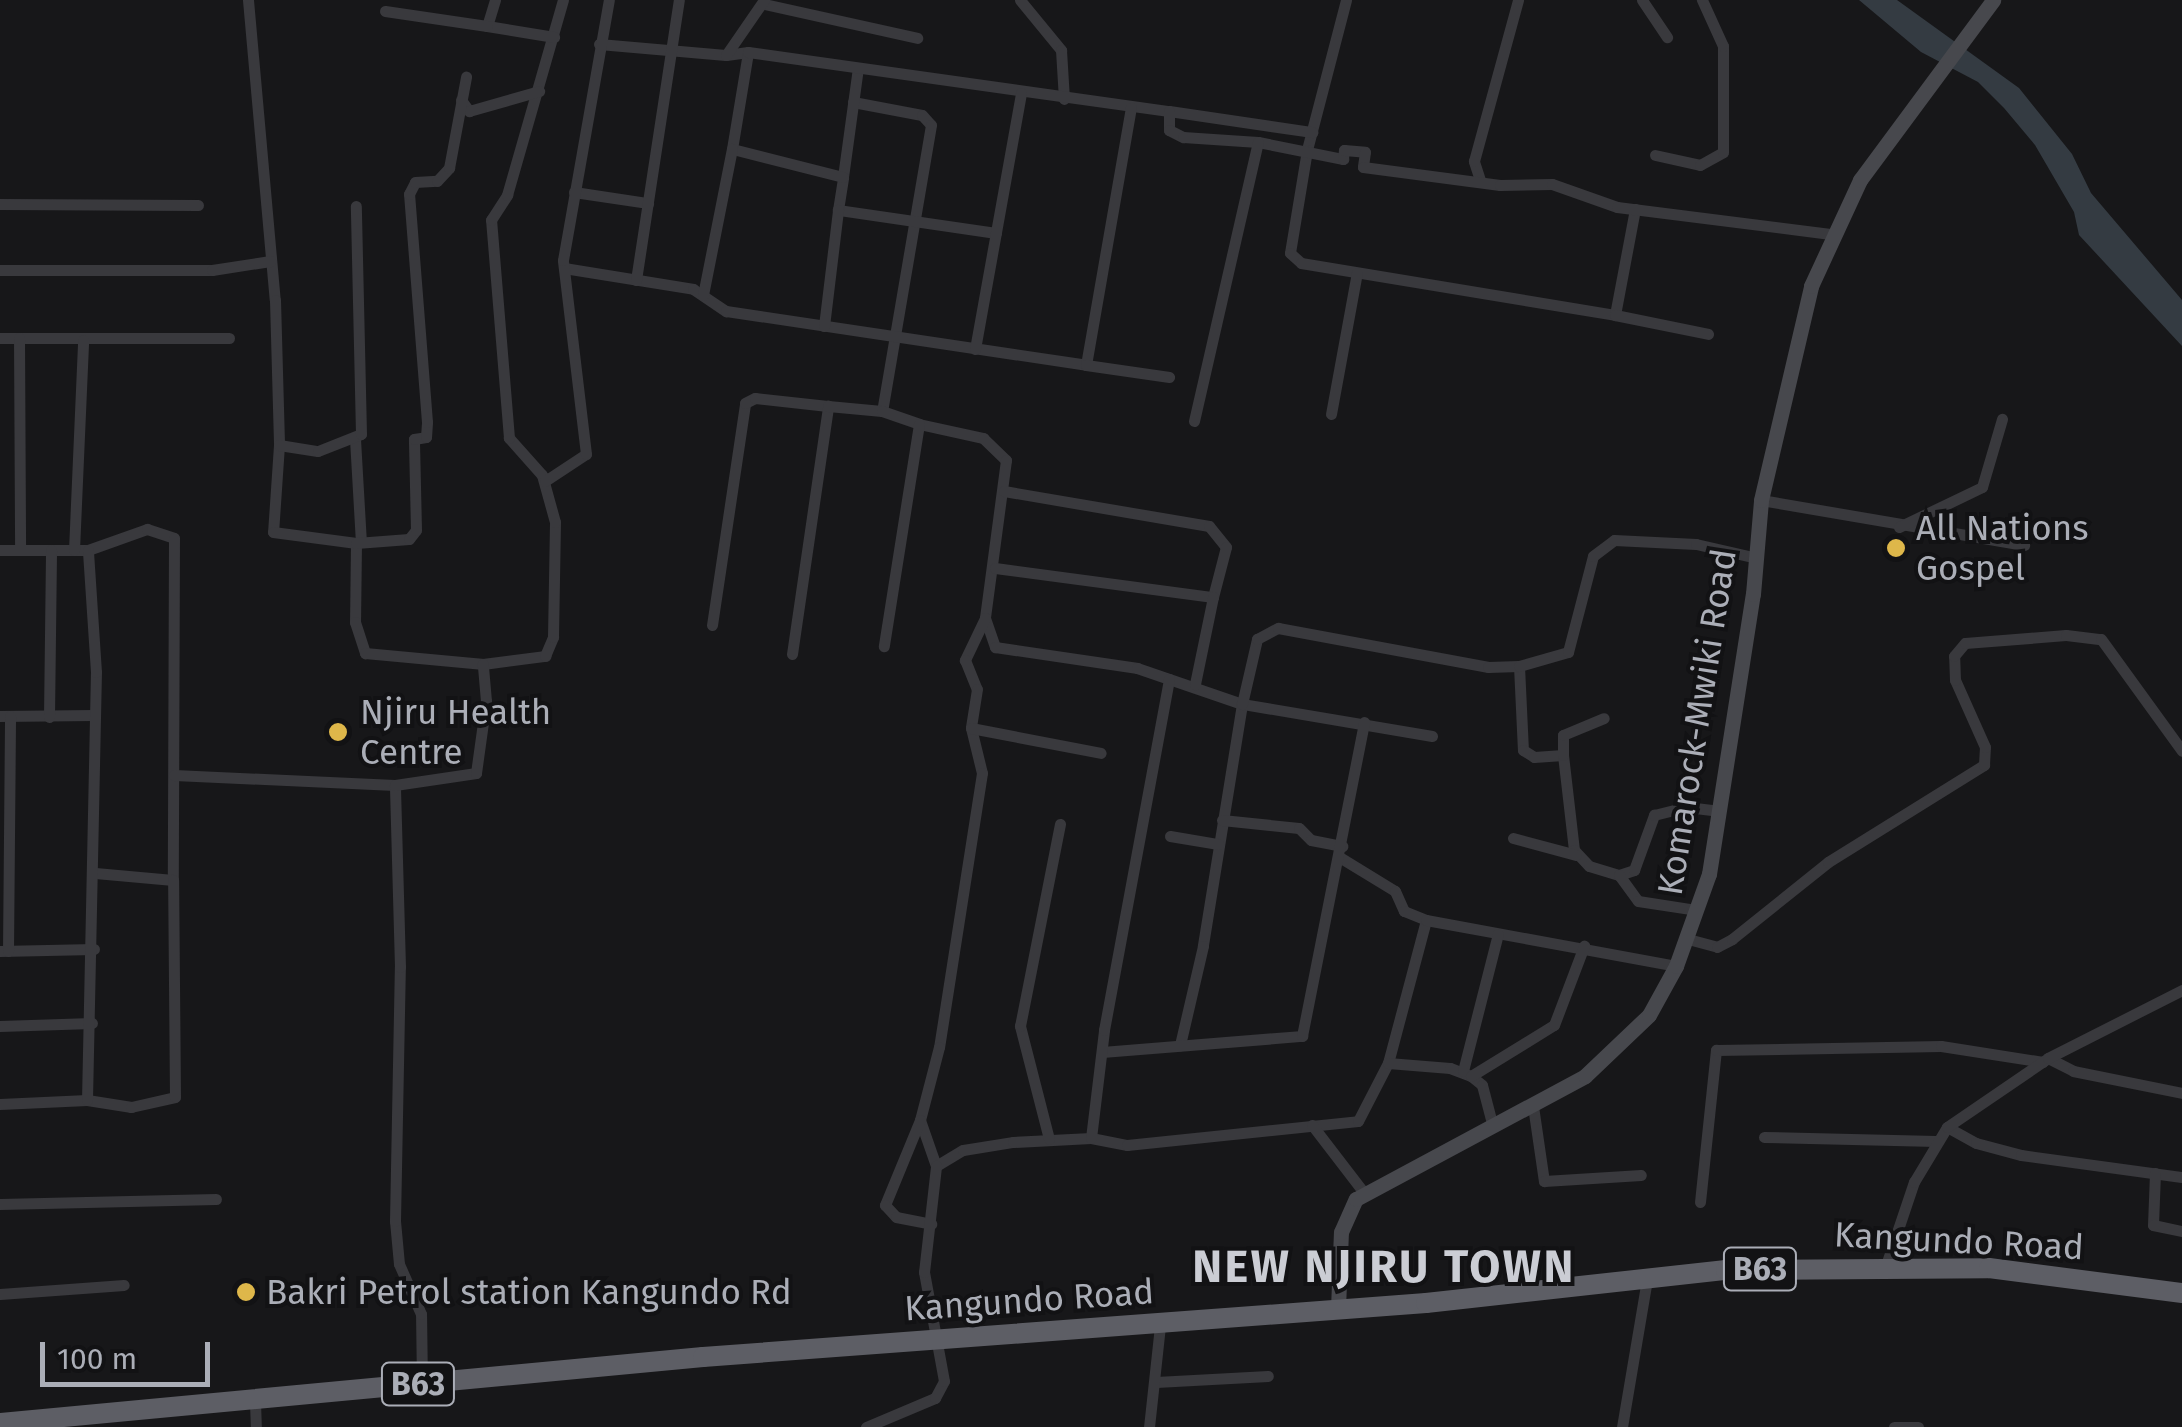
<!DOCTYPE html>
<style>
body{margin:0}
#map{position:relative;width:2182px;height:1427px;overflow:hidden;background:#171719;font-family:"Fira Sans",sans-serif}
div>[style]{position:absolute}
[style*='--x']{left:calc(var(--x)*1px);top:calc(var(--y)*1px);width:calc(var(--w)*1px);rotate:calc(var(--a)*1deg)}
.water>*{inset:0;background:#343b42}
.minor>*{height:11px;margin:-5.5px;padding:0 5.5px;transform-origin:5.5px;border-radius:5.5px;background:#39393d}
.secondary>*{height:15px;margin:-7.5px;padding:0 7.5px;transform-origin:7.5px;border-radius:7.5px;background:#47484d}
.trunk>*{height:20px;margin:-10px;padding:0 10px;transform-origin:10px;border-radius:10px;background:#5d5e65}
.dots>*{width:28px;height:28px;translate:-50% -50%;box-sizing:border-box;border:5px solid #121214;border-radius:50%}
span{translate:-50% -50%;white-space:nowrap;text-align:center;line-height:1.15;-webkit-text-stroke:8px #121214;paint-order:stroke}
.shield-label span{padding:2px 8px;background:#121214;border:2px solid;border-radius:8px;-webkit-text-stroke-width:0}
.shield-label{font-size:32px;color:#abaeb7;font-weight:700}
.poi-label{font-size:35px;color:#abaeb7}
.left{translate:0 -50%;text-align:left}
.street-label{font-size:35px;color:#abaeb7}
.district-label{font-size:45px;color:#cbcdd4;font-weight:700;letter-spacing:2.5px}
.scale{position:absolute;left:40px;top:1342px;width:170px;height:45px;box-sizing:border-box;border:5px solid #abaeb7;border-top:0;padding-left:12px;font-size:30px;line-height:35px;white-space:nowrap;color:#abaeb7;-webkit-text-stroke:8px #121214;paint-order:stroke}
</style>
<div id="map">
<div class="water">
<i style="clip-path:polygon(1859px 0,1897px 0,2019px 88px,2072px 154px,2091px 193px,2182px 300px,2182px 346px,2079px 235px,2074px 212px,2035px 145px,2004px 108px,1978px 82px,1921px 52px)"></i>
</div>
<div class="minor">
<i style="--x:248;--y:0;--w:301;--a:84.9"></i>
<i style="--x:275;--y:300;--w:145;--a:88.4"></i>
<i style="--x:279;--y:445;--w:87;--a:93.9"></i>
<i style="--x:273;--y:532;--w:84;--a:7.5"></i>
<i style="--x:356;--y:543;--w:79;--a:90.7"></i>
<i style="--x:355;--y:622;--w:33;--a:72"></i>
<i style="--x:365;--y:653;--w:119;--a:5.3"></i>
<i style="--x:483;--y:664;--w:63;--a:-7.4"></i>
<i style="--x:545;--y:656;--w:21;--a:-67"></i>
<i style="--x:553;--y:637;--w:115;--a:-89"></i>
<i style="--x:555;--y:522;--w:49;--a:-105.5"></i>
<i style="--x:542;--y:475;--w:50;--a:-131.7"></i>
<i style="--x:509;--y:438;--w:219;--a:-94.7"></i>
<i style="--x:491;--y:220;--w:30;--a:-57"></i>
<i style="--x:507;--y:195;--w:203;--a:-74"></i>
<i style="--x:495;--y:0;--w:27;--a:107"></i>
<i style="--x:487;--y:26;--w:68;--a:9.3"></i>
<i style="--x:1020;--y:0;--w:65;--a:50.6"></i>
<i style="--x:1061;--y:50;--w:49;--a:86.5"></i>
<i style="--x:1346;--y:0;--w:155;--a:104.6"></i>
<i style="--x:1307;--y:150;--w:104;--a:99.4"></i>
<i style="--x:1290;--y:253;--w:15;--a:42"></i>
<i style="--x:1301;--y:263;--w:318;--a:9.4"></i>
<i style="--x:1642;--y:0;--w:45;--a:56"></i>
<i style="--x:764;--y:4;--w:157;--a:12.5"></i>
<i style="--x:385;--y:11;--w:103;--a:8.4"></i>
<i style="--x:599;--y:44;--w:127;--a:5"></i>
<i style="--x:748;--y:52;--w:22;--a:172"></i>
<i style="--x:726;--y:55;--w:67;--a:-55.4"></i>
<i style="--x:461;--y:100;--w:14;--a:54"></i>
<i style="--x:469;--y:111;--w:73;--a:-15.9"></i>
<i style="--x:853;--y:102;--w:70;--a:10.7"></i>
<i style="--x:922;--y:115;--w:13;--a:48"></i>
<i style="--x:931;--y:125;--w:290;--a:99.7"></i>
<i style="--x:1169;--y:111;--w:145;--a:8.4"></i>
<i style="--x:1655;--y:155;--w:46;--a:12.5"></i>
<i style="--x:1700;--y:165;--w:26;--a:-29"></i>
<i style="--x:1723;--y:152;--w:106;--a:-90"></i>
<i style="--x:1723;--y:46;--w:51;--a:-114.5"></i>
<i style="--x:843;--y:177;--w:110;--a:-82.2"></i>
<i style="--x:1480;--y:180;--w:20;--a:-108"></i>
<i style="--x:1474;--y:161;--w:167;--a:-74.7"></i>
<i style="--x:574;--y:192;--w:75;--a:8.5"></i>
<i style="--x:0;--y:204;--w:198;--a:0.3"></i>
<i style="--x:1635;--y:209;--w:108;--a:100.7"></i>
<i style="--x:1615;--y:315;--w:95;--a:11.5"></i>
<i style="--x:996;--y:233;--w:160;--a:-171.7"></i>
<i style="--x:838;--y:210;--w:33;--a:-81"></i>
<i style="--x:843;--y:177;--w:114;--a:-165.8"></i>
<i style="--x:732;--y:149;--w:98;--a:-80.6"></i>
<i style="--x:748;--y:52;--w:425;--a:8"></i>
<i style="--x:1169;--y:111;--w:19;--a:90"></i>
<i style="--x:1169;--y:130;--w:16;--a:27"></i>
<i style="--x:1183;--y:137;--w:75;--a:3.8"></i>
<i style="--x:1258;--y:142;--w:87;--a:11.3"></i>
<i style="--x:1343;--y:159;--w:9;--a:-84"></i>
<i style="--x:1344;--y:150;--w:21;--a:5"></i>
<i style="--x:1365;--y:152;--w:15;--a:98"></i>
<i style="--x:1363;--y:167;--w:138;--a:7.5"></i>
<i style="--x:1500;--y:185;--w:52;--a:-1.1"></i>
<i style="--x:1552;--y:184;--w:69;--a:19.5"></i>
<i style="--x:1617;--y:207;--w:217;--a:7.2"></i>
<i style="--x:564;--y:268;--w:131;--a:9.2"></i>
<i style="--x:693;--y:289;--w:40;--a:34"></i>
<i style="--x:726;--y:311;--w:364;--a:8.5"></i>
<i style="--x:1086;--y:365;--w:261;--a:-80.1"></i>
<i style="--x:0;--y:270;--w:212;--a:0"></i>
<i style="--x:212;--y:270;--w:59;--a:-8.8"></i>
<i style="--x:636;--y:280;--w:283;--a:-81.3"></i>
<i style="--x:703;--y:295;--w:149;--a:-78.8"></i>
<i style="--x:824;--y:326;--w:117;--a:-83.1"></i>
<i style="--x:0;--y:338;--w:229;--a:0"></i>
<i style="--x:19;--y:338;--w:211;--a:89.7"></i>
<i style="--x:975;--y:349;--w:260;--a:-79.8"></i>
<i style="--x:1086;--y:365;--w:84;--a:8.2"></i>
<i style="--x:1331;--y:414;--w:143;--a:-79.6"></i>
<i style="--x:1194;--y:421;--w:286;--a:-77.1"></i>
<i style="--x:919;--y:424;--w:66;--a:12.3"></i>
<i style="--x:983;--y:438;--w:32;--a:44"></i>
<i style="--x:1006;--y:460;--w:159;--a:97.6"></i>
<i style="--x:985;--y:618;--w:31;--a:71"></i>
<i style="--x:995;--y:647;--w:144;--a:8.4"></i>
<i style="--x:1137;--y:668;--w:111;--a:18.9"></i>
<i style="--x:1242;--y:704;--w:245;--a:99.2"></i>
<i style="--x:1203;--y:946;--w:102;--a:103.1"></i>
<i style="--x:355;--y:439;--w:103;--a:86.7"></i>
<i style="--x:279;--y:445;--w:39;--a:9"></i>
<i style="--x:318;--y:451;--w:46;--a:-21.6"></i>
<i style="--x:361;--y:434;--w:228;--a:-91.3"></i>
<i style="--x:545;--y:481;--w:49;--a:-33.4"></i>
<i style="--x:586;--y:454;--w:195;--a:-96.8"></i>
<i style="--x:563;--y:260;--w:264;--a:-80"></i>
<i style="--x:1004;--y:491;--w:208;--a:9.7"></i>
<i style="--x:1209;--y:526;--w:27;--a:51"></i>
<i style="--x:1226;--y:547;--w:52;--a:104.6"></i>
<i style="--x:1761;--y:500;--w:267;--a:9.7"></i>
<i style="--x:1899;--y:527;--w:92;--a:-25.7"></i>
<i style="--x:1982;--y:487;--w:71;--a:-73.6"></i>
<i style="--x:356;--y:543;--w:53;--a:-4.3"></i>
<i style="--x:409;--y:539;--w:11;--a:-52"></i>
<i style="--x:416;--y:530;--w:91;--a:-91.3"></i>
<i style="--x:414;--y:439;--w:12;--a:-9"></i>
<i style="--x:426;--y:437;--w:15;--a:-86"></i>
<i style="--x:427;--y:422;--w:229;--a:-94.5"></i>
<i style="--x:409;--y:194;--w:13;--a:-63"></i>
<i style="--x:415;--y:182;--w:22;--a:-3"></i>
<i style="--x:437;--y:181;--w:18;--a:-47"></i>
<i style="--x:449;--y:168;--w:93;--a:-79.4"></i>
<i style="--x:0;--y:550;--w:88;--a:0"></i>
<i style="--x:88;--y:550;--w:63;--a:-19.6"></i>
<i style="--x:147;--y:529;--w:28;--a:18"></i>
<i style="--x:174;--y:538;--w:342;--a:90.2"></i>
<i style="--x:173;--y:880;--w:78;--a:-174.9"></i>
<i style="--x:74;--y:550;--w:210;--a:-87.5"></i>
<i style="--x:995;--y:568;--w:220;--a:7.6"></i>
<i style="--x:1213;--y:597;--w:89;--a:101.7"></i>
<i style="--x:985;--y:618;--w:47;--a:115.5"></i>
<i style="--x:965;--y:660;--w:31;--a:68"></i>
<i style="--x:977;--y:689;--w:39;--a:99"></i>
<i style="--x:971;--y:728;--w:46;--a:76.3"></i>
<i style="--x:982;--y:773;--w:277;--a:98.9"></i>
<i style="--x:939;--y:1047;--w:75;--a:104.6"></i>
<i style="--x:920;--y:1120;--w:49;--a:70.8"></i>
<i style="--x:936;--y:1166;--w:31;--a:-31"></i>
<i style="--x:963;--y:1150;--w:51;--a:-9.1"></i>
<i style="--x:1013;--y:1142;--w:78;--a:-2.9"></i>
<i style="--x:1091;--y:1138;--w:37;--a:11"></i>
<i style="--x:1127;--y:1145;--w:232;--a:-5.9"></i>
<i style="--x:1358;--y:1121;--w:65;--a:-62.7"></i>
<i style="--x:1388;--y:1063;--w:148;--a:-75.1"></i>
<i style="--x:712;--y:625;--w:224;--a:-81.5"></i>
<i style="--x:745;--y:403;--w:11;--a:-27"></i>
<i style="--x:755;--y:398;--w:73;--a:6.3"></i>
<i style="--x:792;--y:654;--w:251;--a:-81.7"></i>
<i style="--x:828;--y:406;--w:54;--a:5.3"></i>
<i style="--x:882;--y:411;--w:39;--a:19"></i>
<i style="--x:919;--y:424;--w:225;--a:99"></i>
<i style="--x:1519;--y:666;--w:84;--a:87.3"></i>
<i style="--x:1523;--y:750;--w:13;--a:32"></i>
<i style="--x:1534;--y:757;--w:29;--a:-4"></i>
<i style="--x:1563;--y:755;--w:96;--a:83.4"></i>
<i style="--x:1574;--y:850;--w:22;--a:47"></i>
<i style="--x:1589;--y:866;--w:31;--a:17"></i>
<i style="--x:1619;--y:875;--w:16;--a:-18"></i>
<i style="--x:1634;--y:870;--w:59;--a:-70"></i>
<i style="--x:1654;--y:815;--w:34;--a:-14"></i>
<i style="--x:1687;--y:807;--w:31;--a:7"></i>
<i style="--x:0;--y:716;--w:94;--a:-0.6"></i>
<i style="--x:49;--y:717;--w:167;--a:-89.3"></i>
<i style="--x:971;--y:728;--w:132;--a:10.9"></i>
<i style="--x:1432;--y:736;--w:193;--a:-170.4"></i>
<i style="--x:1242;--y:704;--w:67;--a:-77"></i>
<i style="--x:1257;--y:639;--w:24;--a:-28"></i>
<i style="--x:1278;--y:628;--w:214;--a:10.5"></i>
<i style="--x:1488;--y:667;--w:31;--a:-2"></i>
<i style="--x:1519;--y:666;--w:51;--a:-15.9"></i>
<i style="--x:1568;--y:652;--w:99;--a:-75.4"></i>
<i style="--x:1593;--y:556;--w:26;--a:-37"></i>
<i style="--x:1614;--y:540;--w:82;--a:2.8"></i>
<i style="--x:1696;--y:544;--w:63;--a:12.9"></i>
<i style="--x:1563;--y:755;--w:20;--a:-90"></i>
<i style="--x:1563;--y:735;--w:44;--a:-22.5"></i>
<i style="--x:174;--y:775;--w:221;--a:2.6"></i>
<i style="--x:1222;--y:820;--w:77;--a:5.9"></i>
<i style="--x:1299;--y:828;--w:17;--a:45"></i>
<i style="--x:1311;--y:840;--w:32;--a:11"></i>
<i style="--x:1170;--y:836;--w:49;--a:9.5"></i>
<i style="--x:1513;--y:838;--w:65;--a:15.1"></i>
<i style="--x:1341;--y:858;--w:63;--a:31.4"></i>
<i style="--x:1395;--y:891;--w:22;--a:66"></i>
<i style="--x:1404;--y:911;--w:24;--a:22"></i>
<i style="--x:1426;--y:920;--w:254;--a:10.4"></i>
<i style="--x:1619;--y:875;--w:32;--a:54"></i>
<i style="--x:1638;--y:901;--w:60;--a:8.7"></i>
<i style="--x:1688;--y:939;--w:30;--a:15"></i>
<i style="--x:1717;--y:947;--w:17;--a:-28"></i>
<i style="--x:1732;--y:939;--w:123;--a:-38.7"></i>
<i style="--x:1828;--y:862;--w:184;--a:-31.9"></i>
<i style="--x:1984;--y:765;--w:18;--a:-87"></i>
<i style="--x:1985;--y:747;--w:73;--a:-114.1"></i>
<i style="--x:1955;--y:680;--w:24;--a:-92"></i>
<i style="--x:1954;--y:656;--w:17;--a:-50"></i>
<i style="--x:1965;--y:643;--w:101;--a:-4.5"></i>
<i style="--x:2066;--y:635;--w:35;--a:7"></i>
<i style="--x:2101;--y:639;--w:138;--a:54.1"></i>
<i style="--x:0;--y:951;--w:94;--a:-1.2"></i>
<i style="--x:8;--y:951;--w:235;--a:-89.5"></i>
<i style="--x:0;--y:1026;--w:92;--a:-1.9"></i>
<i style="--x:1102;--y:1052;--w:201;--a:-4.6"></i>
<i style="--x:1302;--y:1036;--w:320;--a:-78.8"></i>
<i style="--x:2048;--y:1058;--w:28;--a:27"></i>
<i style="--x:2073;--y:1071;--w:111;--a:11.4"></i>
<i style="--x:1388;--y:1063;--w:62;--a:4.6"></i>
<i style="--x:1450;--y:1068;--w:22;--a:21"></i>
<i style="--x:1471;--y:1076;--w:14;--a:39"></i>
<i style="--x:1482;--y:1085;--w:43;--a:75.3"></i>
<i style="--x:1463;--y:1071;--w:141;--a:-75.7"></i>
<i style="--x:1471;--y:1076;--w:97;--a:-31.6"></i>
<i style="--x:1554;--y:1025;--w:85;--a:-69.2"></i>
<i style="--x:87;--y:1100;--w:45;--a:9"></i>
<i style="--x:131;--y:1107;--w:45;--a:-12.8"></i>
<i style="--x:175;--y:1097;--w:217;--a:-90.5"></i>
<i style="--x:0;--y:1104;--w:87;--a:-2.6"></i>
<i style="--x:87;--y:1100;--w:428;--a:-88.8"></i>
<i style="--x:96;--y:672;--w:122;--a:-93.8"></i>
<i style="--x:1533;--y:1106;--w:76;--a:81.7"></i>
<i style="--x:1544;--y:1181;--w:97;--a:-3.5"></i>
<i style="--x:920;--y:1120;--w:92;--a:112.4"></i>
<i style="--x:885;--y:1205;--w:16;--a:47"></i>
<i style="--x:896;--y:1217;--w:36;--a:11"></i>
<i style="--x:1312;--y:1125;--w:87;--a:52.5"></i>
<i style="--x:1947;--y:1127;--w:33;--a:29"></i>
<i style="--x:1976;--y:1143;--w:47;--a:14.9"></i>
<i style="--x:2021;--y:1155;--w:162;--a:7.8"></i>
<i style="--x:1764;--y:1137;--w:172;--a:1.3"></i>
<i style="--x:1091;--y:1138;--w:109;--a:-83.1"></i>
<i style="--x:1104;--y:1030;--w:357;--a:-79.5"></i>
<i style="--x:1049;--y:1139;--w:117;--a:-104.4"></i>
<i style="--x:1020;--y:1026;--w:206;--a:-78.8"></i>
<i style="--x:2155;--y:1173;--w:52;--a:92.2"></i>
<i style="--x:2153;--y:1225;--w:30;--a:12"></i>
<i style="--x:1700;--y:1202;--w:153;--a:-84"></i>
<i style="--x:1716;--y:1050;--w:225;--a:-1"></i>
<i style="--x:1941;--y:1046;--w:103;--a:8.9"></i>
<i style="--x:0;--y:1204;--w:216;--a:-1.3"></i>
<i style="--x:1886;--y:1265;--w:88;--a:-71.4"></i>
<i style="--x:1914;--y:1182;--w:64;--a:-59"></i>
<i style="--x:1947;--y:1127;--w:122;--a:-34.3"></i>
<i style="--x:2048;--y:1058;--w:150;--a:-26.9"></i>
<i style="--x:0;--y:1294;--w:124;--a:-4.2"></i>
<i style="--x:1156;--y:1382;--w:112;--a:-3.1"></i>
<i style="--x:422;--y:1383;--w:69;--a:-90.8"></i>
<i style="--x:421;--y:1314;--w:55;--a:-113.7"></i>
<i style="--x:399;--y:1264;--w:43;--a:-95.3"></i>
<i style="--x:395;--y:1221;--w:254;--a:-88.9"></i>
<i style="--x:400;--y:967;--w:182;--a:-91.6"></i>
<i style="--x:395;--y:785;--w:82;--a:-8.4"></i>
<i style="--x:476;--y:773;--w:73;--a:-82.1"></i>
<i style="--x:486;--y:701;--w:37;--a:-95"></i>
<i style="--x:255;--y:1402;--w:25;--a:88"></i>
<i style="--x:866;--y:1427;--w:75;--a:-22.8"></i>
<i style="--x:935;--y:1398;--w:19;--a:-62"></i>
<i style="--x:944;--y:1381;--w:111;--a:-100.4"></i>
<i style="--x:924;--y:1272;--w:107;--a:-83.5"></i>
<i style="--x:1149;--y:1427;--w:103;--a:-83.8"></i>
<i style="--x:1622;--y:1427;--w:150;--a:-80.4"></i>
<i style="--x:1894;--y:1427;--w:24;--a:0"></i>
</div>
<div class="secondary">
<i style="--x:1338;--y:1309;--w:77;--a:-87.8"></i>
<i style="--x:1341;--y:1232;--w:36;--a:-66"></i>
<i style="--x:1356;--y:1199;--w:260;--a:-28.2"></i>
<i style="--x:1585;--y:1076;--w:88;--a:-43.6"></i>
<i style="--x:1649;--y:1015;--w:56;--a:-61.1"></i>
<i style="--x:1676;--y:966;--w:98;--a:-70.3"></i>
<i style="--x:1709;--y:874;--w:283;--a:-81.1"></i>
<i style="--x:1753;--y:594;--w:94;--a:-85.1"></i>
<i style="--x:1761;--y:500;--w:220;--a:-76.8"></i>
<i style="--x:1811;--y:286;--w:117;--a:-65.2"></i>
<i style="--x:1860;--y:180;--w:224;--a:-53.5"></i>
</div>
<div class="trunk">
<i style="--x:0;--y:1423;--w:706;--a:-5.36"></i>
<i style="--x:703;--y:1357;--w:725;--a:-4.27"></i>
<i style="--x:1426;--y:1303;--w:302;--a:-6.3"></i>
<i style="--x:1726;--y:1270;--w:263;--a:-0.4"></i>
<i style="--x:1989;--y:1268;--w:195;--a:7.4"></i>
</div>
<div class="dots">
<i style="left:1896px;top:548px;background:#deb74a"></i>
<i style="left:338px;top:732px;background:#deb74a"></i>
<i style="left:246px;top:1292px;background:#deb74a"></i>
</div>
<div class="shield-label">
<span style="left:1760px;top:1269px">B63</span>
<span style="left:418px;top:1384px">B63</span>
</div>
<div class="poi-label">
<span class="left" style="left:1916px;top:548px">All Nations<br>Gospel</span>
<span class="left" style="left:360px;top:732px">Njiru Health<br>Centre</span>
<span class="left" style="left:266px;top:1292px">Bakri Petrol station Kangundo Rd</span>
</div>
<div class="street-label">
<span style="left:1697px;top:722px;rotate:-81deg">Komarock-Mwiki Road</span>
<span style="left:1959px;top:1241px;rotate:3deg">Kangundo Road</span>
<span style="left:1029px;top:1300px;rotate:-4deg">Kangundo Road</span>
</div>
<div class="district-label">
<span style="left:1384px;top:1268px">NEW NJIRU TOWN</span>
</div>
<div class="scale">100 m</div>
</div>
